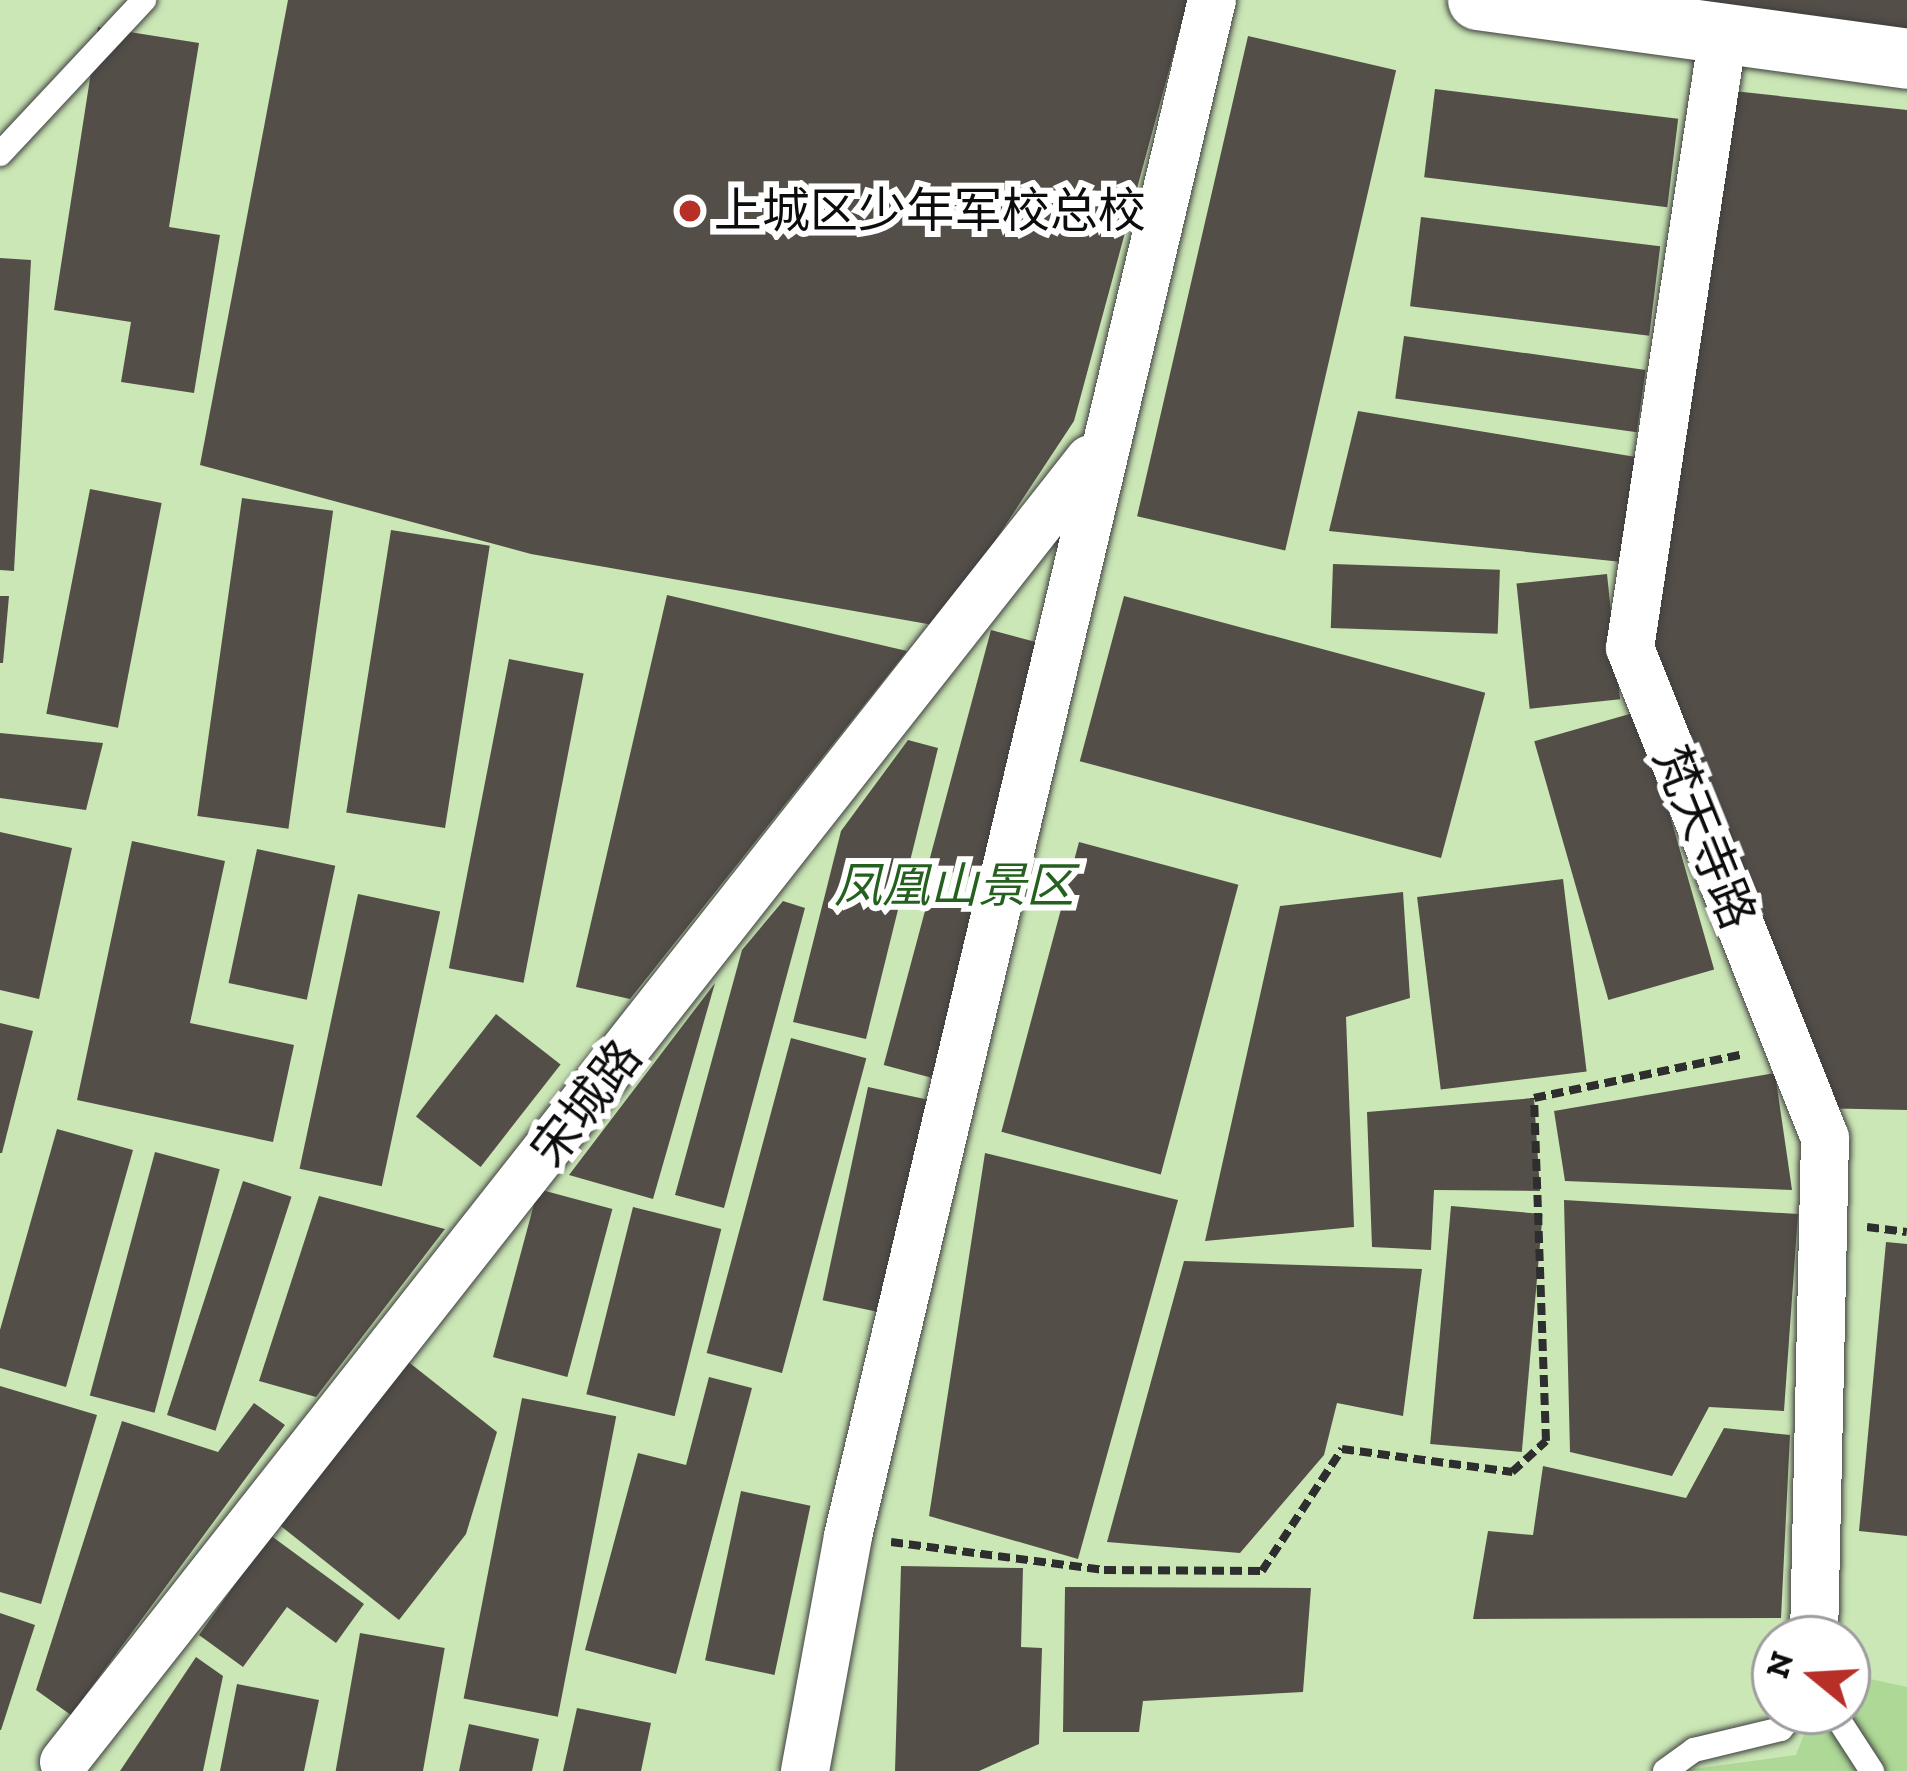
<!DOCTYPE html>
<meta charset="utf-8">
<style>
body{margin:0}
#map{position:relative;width:1907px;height:1771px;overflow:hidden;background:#fffdeb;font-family:"Zilla Slab","Noto Sans SC",serif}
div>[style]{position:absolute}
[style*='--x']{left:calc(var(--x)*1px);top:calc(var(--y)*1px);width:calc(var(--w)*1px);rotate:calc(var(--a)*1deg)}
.green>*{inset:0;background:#cbe7b6}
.forest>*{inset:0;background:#add896}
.building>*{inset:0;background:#544e48;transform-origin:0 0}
.path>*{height:8px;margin-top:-4px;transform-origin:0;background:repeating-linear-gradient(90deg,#2e2e2e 0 12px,transparent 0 18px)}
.roads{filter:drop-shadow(0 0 3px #3f3f3f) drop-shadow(0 0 3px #3f3f3f)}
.service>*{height:24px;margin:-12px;padding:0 12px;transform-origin:12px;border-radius:12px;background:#fff}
.minor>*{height:48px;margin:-24px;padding:0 24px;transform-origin:24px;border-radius:24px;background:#fff}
.tertiary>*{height:60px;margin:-30px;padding:0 30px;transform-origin:30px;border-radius:30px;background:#fff}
.dots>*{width:33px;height:33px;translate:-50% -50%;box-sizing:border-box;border:6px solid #fff;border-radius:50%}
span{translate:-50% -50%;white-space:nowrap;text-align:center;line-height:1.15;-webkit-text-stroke:12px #fff;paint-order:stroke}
.poi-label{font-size:48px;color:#0c0c0c}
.left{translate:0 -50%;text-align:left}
.street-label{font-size:48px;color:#0c0c0c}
.park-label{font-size:48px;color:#25611e;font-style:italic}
.north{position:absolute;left:1751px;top:1615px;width:120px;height:120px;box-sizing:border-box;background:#fff;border:3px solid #9e9e9e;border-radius:50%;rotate:288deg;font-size:33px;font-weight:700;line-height:48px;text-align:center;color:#0c0c0c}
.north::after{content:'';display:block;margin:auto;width:42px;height:54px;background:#b82f28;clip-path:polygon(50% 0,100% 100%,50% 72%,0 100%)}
</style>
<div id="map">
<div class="green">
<i style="clip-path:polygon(evenodd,0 0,1907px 0,1907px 1771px,0 1771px,0 0,1775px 1639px,1847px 1639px,1847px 1711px,1775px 1711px,1775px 1639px)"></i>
</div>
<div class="forest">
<i style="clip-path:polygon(1847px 1674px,1907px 1687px,1907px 1771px,1678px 1771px,1796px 1755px,1813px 1711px,1847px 1711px)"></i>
</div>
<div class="building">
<i style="clip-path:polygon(288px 0,1188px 0,1074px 421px,939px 626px,531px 554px,200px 465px)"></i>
<i style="clip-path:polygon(1687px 0,1907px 0,1907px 41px)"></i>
<i style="clip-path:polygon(98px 27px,199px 43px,169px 227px,220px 235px,194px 393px,121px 382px,131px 322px,54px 310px)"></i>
<i style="left:1248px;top:36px;width:152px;height:493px;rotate:13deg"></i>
<i style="left:1435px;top:89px;width:245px;height:89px;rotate:7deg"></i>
<i style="clip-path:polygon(1715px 89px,1907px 110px,1907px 1110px,1813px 1108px,1630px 648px)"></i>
<i style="left:1421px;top:217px;width:241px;height:90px;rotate:7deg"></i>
<i style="clip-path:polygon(0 258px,31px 260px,14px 571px,0 570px)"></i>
<i style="left:1404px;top:336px;width:244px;height:63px;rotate:8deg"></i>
<i style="clip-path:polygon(1358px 411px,1636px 457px,1622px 562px,1329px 531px)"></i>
<i style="left:90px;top:489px;width:73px;height:229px;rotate:11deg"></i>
<i style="left:242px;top:498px;width:92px;height:321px;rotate:8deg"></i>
<i style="left:391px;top:530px;width:100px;height:286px;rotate:9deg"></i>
<i style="left:1333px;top:564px;width:167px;height:64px;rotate:2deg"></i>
<i style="left:1607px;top:574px;width:126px;height:91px;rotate:84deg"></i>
<i style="clip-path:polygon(667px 595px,907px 651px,630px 999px,576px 987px)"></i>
<i style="clip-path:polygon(0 596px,9px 596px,3px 663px,0 663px)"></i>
<i style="left:1124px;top:596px;width:374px;height:171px;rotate:15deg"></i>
<i style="left:991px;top:630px;width:57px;height:244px;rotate:15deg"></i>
<i style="left:509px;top:659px;width:76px;height:315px;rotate:11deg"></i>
<i style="left:1640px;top:711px;width:269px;height:110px;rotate:74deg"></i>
<i style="clip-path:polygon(0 733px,103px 743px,86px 810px,0 798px)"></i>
<i style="clip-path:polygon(908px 740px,938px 748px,866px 1039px,793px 1022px,841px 831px)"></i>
<i style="clip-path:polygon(0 832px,72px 848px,39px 999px,0 990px)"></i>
<i style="clip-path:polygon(132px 841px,225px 861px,190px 1023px,294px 1045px,273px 1142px,77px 1100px)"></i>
<i style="left:1079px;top:842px;width:165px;height:300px;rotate:15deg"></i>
<i style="left:257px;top:849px;width:80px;height:137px;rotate:12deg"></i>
<i style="left:1563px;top:879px;width:194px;height:147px;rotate:83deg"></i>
<i style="clip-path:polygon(1403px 892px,1410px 998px,1346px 1017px,1354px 1227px,1205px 1241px,1280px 906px)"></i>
<i style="left:358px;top:894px;width:84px;height:281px;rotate:12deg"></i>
<i style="left:929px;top:896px;width:65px;height:175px;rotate:15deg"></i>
<i style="clip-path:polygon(783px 901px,805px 908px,724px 1208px,675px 1195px,742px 950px)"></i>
<i style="clip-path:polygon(715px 983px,653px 1199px,569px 1175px)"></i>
<i style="left:496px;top:1014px;width:82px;height:130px;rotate:38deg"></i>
<i style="clip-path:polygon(0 1023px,33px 1031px,2px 1153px,0 1153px)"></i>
<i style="left:791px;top:1038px;width:78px;height:326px;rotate:15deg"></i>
<i style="clip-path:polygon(1775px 1073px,1792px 1190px,1565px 1181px,1554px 1111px)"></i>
<i style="left:868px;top:1087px;width:75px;height:218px;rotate:12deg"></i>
<i style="clip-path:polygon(1534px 1098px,1540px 1191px,1434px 1190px,1431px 1250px,1372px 1247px,1367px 1112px)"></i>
<i style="clip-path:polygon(57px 1129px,133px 1150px,66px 1387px,0 1368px,0 1330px)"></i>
<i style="left:155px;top:1152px;width:67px;height:252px;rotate:15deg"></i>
<i style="clip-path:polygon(985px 1153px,1178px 1200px,1078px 1559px,929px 1516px)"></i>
<i style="left:243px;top:1181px;width:51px;height:246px;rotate:18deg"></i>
<i style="left:538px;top:1189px;width:77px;height:174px;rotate:15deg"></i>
<i style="clip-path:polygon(319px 1196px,445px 1229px,316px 1397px,259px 1381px)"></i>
<i style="clip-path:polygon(1564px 1200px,1798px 1214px,1784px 1411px,1709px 1407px,1672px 1476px,1570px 1452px)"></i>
<i style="left:1451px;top:1206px;width:92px;height:239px;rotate:5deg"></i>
<i style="left:633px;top:1207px;width:91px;height:193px;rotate:14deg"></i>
<i style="clip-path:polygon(1886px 1242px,1907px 1244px,1907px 1536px,1859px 1531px)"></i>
<i style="clip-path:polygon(1184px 1261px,1422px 1269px,1403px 1416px,1337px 1403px,1324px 1455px,1240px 1553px,1107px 1542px)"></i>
<i style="clip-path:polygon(406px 1360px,497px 1432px,466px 1534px,399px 1620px,277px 1523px)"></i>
<i style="clip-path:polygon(709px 1377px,752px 1388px,676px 1674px,585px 1650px,638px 1453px,686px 1465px)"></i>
<i style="clip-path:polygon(0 1386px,97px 1415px,41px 1604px,0 1592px)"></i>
<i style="left:522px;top:1398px;width:96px;height:306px;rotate:11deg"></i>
<i style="clip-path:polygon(254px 1403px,285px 1425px,71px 1715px,36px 1690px,122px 1421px,218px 1452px)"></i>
<i style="clip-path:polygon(1724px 1428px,1790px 1435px,1781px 1618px,1473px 1619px,1488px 1531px,1533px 1535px,1543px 1466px,1686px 1498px)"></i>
<i style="left:741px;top:1491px;width:71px;height:173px;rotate:12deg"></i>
<i style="clip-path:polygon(270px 1535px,364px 1604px,336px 1643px,287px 1607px,243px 1667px,199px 1635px)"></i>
<i style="clip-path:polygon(901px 1566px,1023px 1568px,1021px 1647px,1042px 1648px,1039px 1744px,979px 1771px,895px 1771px)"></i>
<i style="clip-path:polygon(1065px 1587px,1311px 1588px,1303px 1692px,1143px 1701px,1139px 1732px,1063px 1732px)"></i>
<i style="clip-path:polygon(0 1613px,35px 1625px,1px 1730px,0 1730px)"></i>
<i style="left:360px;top:1633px;width:86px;height:140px;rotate:10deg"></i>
<i style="clip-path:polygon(196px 1657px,223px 1676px,203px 1771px,120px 1771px)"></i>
<i style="clip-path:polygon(237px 1684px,319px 1700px,304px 1771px,220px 1771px)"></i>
<i style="clip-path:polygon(577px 1708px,651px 1723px,641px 1771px,563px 1771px)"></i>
<i style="clip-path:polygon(469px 1724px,539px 1739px,532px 1771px,459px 1771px)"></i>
</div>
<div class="path">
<i style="--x:1867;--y:1227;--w:40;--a:7.1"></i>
<i style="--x:891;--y:1542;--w:215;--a:7.5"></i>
<i style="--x:1104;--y:1570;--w:158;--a:0.4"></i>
<i style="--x:1262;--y:1571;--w:146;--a:-56.7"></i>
<i style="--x:1342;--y:1449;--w:172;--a:7.7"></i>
<i style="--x:1512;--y:1472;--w:46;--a:-42.4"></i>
<i style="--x:1546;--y:1441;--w:343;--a:-92"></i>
<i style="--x:1534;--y:1098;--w:215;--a:-11.8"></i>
</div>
<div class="roads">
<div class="service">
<i style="--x:0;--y:154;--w:211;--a:-46.9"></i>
<i style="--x:1833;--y:1711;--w:72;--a:57"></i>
<i style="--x:1665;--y:1771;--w:36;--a:-36"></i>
<i style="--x:1694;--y:1750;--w:89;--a:-13.6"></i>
<i style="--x:1781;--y:1729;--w:23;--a:-52"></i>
</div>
<div class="minor">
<i style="--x:1723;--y:34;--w:621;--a:98.61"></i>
<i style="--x:1630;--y:648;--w:527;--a:68.3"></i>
<i style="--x:1825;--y:1138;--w:501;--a:91.26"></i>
<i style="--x:64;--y:1762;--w:1658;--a:-51.78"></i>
<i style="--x:805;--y:1771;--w:239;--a:-79.6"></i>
<i style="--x:848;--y:1536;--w:1579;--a:-76.67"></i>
</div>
<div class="tertiary">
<i style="--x:1478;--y:0;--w:433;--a:7.8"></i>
</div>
</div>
<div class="dots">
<i style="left:690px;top:211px;background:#b82f28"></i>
</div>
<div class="poi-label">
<span class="left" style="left:714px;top:211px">上城区少年军校总校</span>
</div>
<div class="street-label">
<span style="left:1705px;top:837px;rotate:68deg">梵天寺路</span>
<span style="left:586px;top:1103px;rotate:-52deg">宋城路</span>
</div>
<div class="park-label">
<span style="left:954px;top:886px">凤凰山景区</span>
</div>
<div class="north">N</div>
</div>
